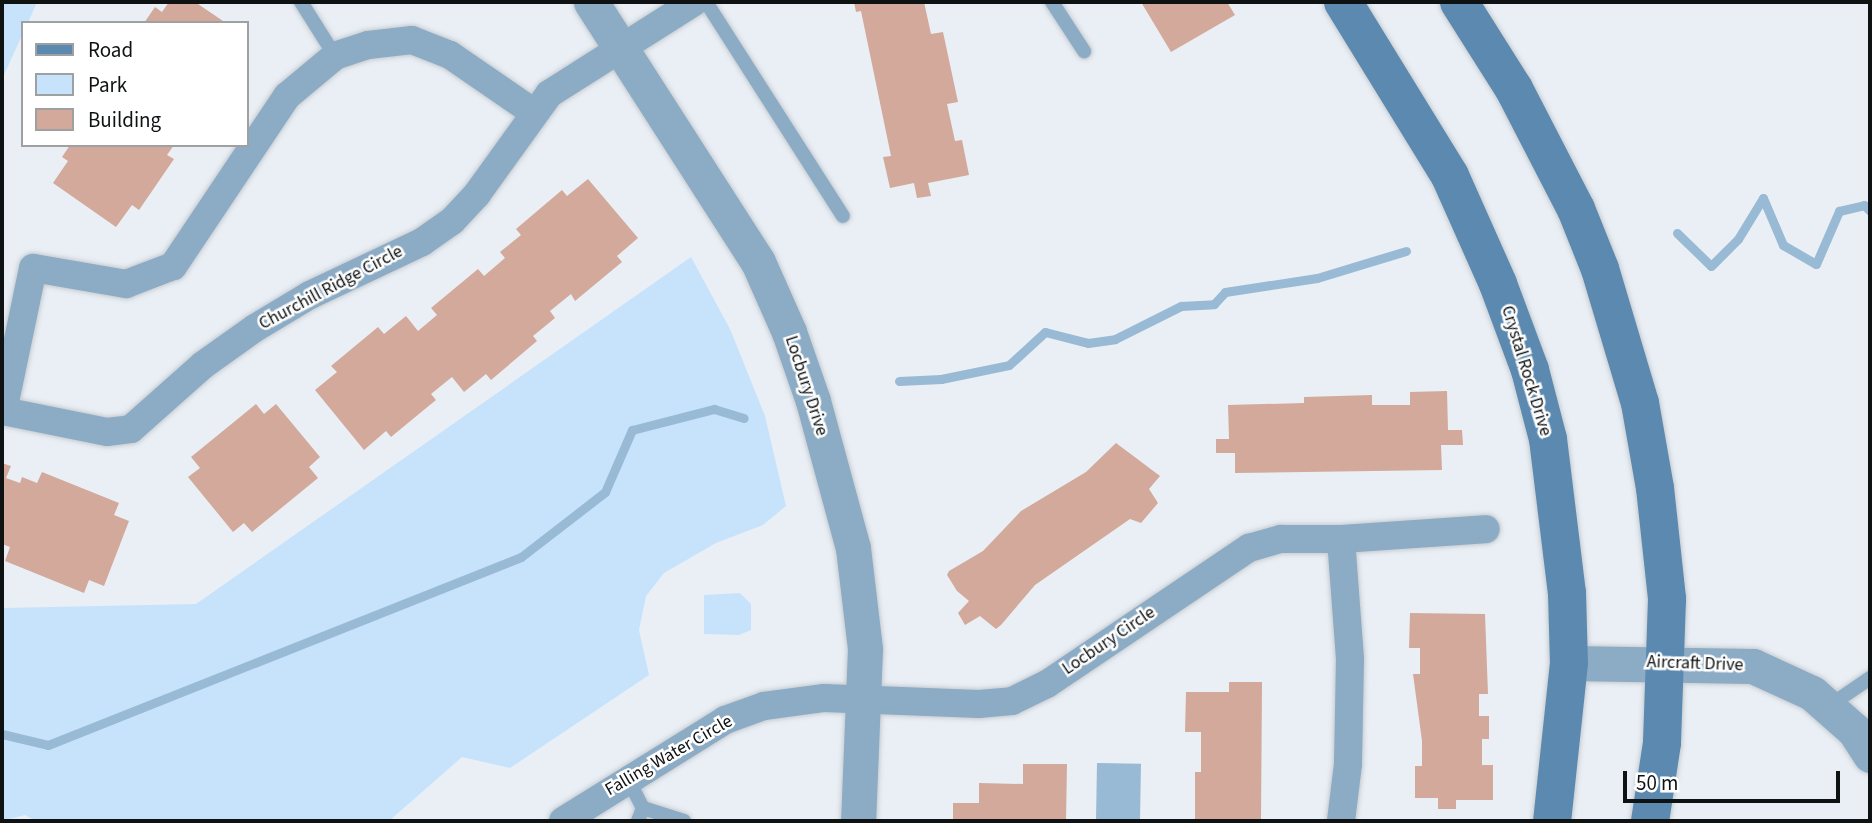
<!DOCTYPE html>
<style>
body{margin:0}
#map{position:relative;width:1872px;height:823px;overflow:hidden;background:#e9eff5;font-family:"Source Sans 3",sans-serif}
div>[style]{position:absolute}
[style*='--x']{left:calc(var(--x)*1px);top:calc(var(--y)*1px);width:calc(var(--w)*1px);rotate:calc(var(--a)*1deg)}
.green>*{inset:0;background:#c7e3fc}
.water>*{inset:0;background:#99bad5;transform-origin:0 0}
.stream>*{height:9px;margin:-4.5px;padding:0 4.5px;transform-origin:4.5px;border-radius:4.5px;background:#99bad5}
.building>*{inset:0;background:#d2a99a}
.roads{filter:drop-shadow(0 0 2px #c6ccd1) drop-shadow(0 0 2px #c6ccd1)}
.service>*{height:14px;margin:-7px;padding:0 7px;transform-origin:7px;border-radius:7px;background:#8cabc5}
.minor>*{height:28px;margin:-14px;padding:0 14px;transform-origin:14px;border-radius:14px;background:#8cabc5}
.tertiary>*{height:35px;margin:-17.5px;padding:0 17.5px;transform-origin:17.5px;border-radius:17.5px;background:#8cabc5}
.secondary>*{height:38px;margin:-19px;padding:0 19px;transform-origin:19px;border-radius:19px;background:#5b89af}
span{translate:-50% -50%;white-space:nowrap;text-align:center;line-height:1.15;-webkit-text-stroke:5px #fff;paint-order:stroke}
.street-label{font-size:18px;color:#0f1213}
.frame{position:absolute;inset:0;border:4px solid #0f1213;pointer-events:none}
.legend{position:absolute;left:21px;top:21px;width:228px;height:126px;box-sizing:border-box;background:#fff;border:2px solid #9fa0a1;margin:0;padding:9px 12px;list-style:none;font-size:21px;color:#0f1213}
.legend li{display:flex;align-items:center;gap:14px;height:35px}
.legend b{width:35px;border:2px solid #9fa0a1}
.scale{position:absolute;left:1623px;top:771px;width:217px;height:32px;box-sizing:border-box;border:4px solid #0f1213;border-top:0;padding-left:9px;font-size:21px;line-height:24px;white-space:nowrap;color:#0f1213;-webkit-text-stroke:5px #fff;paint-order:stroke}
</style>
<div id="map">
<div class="green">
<i style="clip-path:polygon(2px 2px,37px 2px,28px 23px,23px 23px,23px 33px,4px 75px)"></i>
<i style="clip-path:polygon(691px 257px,730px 329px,765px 416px,786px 506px,763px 525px,716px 543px,664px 573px,646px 596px,639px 630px,649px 675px,510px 768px,462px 757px,389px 821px,36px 821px,25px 815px,2px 821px,2px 608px,196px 604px)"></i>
<i style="clip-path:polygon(740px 593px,751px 604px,751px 630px,739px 635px,704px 634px,704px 595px)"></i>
</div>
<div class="water">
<i style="left:1097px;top:763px;width:44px;height:58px;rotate:1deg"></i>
</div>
<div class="stream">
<i style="--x:1677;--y:233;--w:47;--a:44.1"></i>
<i style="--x:1711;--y:266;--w:38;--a:-45"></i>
<i style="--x:1738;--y:239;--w:48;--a:-58.6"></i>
<i style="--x:1763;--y:198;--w:51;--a:66.9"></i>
<i style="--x:1783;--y:245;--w:38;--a:30"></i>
<i style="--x:1816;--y:264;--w:58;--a:-66.5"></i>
<i style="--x:1839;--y:211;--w:26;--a:-13"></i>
<i style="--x:1864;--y:205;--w:8;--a:45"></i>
<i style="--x:899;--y:381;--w:42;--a:-2.7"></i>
<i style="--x:941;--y:379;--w:69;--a:-11.6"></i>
<i style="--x:1009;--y:365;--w:49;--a:-42.5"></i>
<i style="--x:1045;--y:332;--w:44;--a:14.3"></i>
<i style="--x:1088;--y:343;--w:27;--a:-8"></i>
<i style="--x:1115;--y:339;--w:74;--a:-26.6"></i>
<i style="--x:1181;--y:306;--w:33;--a:-3"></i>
<i style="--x:1214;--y:304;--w:16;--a:-47"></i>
<i style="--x:1225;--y:292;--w:93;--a:-8.7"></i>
<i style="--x:1317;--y:278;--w:93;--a:-16.9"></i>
<i style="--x:2;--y:734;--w:47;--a:13.4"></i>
<i style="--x:48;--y:745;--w:509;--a:-21.68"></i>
<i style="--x:521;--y:557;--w:106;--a:-37.7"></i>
<i style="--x:605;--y:492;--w:68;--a:-66.5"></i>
<i style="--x:632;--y:430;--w:85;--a:-14.4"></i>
<i style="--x:714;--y:409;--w:31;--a:17"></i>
</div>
<div class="building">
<i style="clip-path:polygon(169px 2px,195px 2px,226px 23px,144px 23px,155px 7px,162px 12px)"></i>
<i style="clip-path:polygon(854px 2px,924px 2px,931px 34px,943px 32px,958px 102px,947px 104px,955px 141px,962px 140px,969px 175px,928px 183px,931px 196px,917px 198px,914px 183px,890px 188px,883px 157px,891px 156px,861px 11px,856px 12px)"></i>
<i style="clip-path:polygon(1141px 2px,1227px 2px,1235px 15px,1171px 52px)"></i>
<i style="clip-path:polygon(70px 145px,174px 145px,167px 155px,174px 159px,139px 210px,132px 205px,116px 227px,53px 183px,68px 161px,62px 157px)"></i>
<i style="clip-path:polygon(588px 179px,638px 238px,617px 256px,622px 262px,575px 301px,571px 294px,550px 311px,555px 318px,533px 336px,537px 341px,491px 380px,486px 374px,464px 392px,452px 377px,431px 394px,436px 400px,414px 418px,391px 437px,386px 431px,364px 450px,315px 390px,337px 372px,331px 366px,378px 327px,384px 334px,406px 316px,418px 331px,437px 315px,431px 308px,478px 269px,484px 276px,505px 258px,500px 252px,521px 235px,516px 229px,562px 190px,567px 196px)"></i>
<i style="clip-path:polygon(1447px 391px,1448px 430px,1462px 430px,1463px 445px,1441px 445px,1442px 470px,1235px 473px,1235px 453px,1216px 453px,1216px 439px,1229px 439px,1228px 405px,1304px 403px,1304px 397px,1372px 395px,1372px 405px,1410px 405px,1410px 392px)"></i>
<i style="clip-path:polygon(256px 404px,264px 414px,276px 404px,320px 457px,309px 467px,318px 478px,252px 532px,244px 523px,233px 532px,188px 477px,200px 468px,191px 457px)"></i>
<i style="clip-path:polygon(1116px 443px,1160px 476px,1149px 489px,1158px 503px,1141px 523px,1130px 519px,1035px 585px,1001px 625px,996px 629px,980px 616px,965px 625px,958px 613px,969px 601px,957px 591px,947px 575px,949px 571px,983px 551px,1021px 511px,1086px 472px)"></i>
<i style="clip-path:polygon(2px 463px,11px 466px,6px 478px,20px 483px,22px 477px,37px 483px,42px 472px,119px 503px,114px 515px,129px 521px,104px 586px,89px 580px,84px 593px,5px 561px,10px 547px,2px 544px)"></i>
<i style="clip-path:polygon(1410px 613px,1485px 614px,1488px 694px,1479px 694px,1479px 716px,1489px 716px,1489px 739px,1482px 739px,1482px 765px,1493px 765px,1493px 800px,1456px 800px,1456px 809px,1438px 809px,1438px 798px,1415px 798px,1415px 766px,1422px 766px,1422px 741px,1413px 674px,1420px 674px,1420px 648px,1409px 648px)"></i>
<i style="clip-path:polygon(1229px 682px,1262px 682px,1261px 821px,1195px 821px,1195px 772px,1201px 772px,1201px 732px,1185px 732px,1186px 692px,1229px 692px)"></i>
<i style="clip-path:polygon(1023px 764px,1067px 764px,1066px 821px,953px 821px,953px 803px,979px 803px,979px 783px,1023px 784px)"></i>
</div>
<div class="roads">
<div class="service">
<i style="--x:301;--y:2;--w:64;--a:57.8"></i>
<i style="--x:706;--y:2;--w:254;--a:57.4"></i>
<i style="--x:1052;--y:2;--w:59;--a:56.9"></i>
<i style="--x:1829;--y:706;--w:50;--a:-34.3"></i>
<i style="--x:627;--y:777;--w:35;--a:63"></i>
<i style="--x:643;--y:808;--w:14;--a:111"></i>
<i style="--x:643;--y:808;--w:43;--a:17.6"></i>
</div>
<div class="minor">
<i style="--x:533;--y:112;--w:101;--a:-145.5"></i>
<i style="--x:450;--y:55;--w:41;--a:-158.5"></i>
<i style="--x:412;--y:40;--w:44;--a:173.5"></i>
<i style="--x:368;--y:45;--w:35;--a:162"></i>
<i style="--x:335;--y:56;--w:62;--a:140.2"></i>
<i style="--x:287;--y:96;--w:205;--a:123.8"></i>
<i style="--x:173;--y:266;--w:50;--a:159"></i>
<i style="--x:126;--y:284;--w:94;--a:-170.2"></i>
<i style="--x:33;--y:268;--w:146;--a:101.8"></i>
<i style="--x:3;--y:411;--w:106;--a:11.4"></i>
<i style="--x:107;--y:432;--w:24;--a:-7"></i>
<i style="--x:131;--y:429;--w:96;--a:-41.6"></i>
<i style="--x:203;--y:365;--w:64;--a:-35.4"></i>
<i style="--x:255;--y:328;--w:64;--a:-31"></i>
<i style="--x:310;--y:295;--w:124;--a:-25.3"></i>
<i style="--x:422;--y:242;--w:37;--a:-35"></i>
<i style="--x:452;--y:221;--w:37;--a:-47"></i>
<i style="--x:477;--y:194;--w:123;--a:-54.2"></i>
<i style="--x:549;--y:94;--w:172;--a:-32.4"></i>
<i style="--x:1341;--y:539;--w:145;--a:-3.9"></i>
<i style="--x:563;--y:821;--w:191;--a:-31.9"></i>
<i style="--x:725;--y:720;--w:41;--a:-19.7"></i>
<i style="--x:764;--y:706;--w:61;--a:-7.6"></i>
<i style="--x:824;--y:698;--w:155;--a:2.2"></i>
<i style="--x:979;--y:704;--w:33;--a:-5"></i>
<i style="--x:1012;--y:701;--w:39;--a:-26"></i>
<i style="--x:1047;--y:684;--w:244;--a:-34"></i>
<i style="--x:1249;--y:548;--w:33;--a:-16"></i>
<i style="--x:1281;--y:539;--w:60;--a:0"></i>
<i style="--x:1341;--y:539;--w:120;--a:85.7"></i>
<i style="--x:1350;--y:659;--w:105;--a:91.1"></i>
<i style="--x:1348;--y:764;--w:57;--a:97"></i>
</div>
<div class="tertiary">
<i style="--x:591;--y:2;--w:309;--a:57.3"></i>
<i style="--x:758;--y:262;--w:77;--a:66.1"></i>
<i style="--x:789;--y:332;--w:73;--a:70.8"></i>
<i style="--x:813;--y:401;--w:152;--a:74.8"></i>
<i style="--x:853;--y:548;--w:102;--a:83.2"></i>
<i style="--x:865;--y:649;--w:172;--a:92.3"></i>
<i style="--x:1569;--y:663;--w:184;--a:0.9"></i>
<i style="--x:1753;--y:666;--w:65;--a:24.6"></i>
<i style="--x:1812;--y:693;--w:56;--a:41.4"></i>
<i style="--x:1854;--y:730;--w:30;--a:57"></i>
</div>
<div class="secondary">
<i style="--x:1343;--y:2;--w:204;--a:58.4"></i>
<i style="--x:1450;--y:176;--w:118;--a:66"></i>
<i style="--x:1498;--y:284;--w:92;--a:69.6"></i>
<i style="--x:1530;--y:370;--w:71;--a:75.4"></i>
<i style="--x:1548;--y:439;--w:155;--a:83"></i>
<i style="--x:1567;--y:593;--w:70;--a:88.4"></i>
<i style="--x:1569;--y:663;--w:159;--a:96.1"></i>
<i style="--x:1459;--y:2;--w:103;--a:57.7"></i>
<i style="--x:1514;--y:89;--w:135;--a:62.7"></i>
<i style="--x:1576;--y:209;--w:65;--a:68.2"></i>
<i style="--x:1600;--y:269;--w:140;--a:73.4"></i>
<i style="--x:1640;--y:403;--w:86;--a:80"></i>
<i style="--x:1655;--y:488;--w:112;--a:83.8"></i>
<i style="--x:1667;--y:599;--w:144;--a:92"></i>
<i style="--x:1662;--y:743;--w:79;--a:98.7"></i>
</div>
</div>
<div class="street-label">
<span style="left:331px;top:288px;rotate:-28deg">Churchill Ridge Circle</span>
<span style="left:1526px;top:371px;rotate:73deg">Crystal Rock Drive</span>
<span style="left:806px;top:386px;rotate:72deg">Locbury Drive</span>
<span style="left:1109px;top:641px;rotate:-34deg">Locbury Circle</span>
<span style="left:1695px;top:664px;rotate:2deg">Aircraft Drive</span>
<span style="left:669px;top:756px;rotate:-30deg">Falling Water Circle</span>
</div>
<div class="frame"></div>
<ul class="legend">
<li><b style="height:9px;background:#5b89af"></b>Road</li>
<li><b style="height:19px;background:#c7e3fc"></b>Park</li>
<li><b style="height:19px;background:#d2a99a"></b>Building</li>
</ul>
<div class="scale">50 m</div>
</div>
